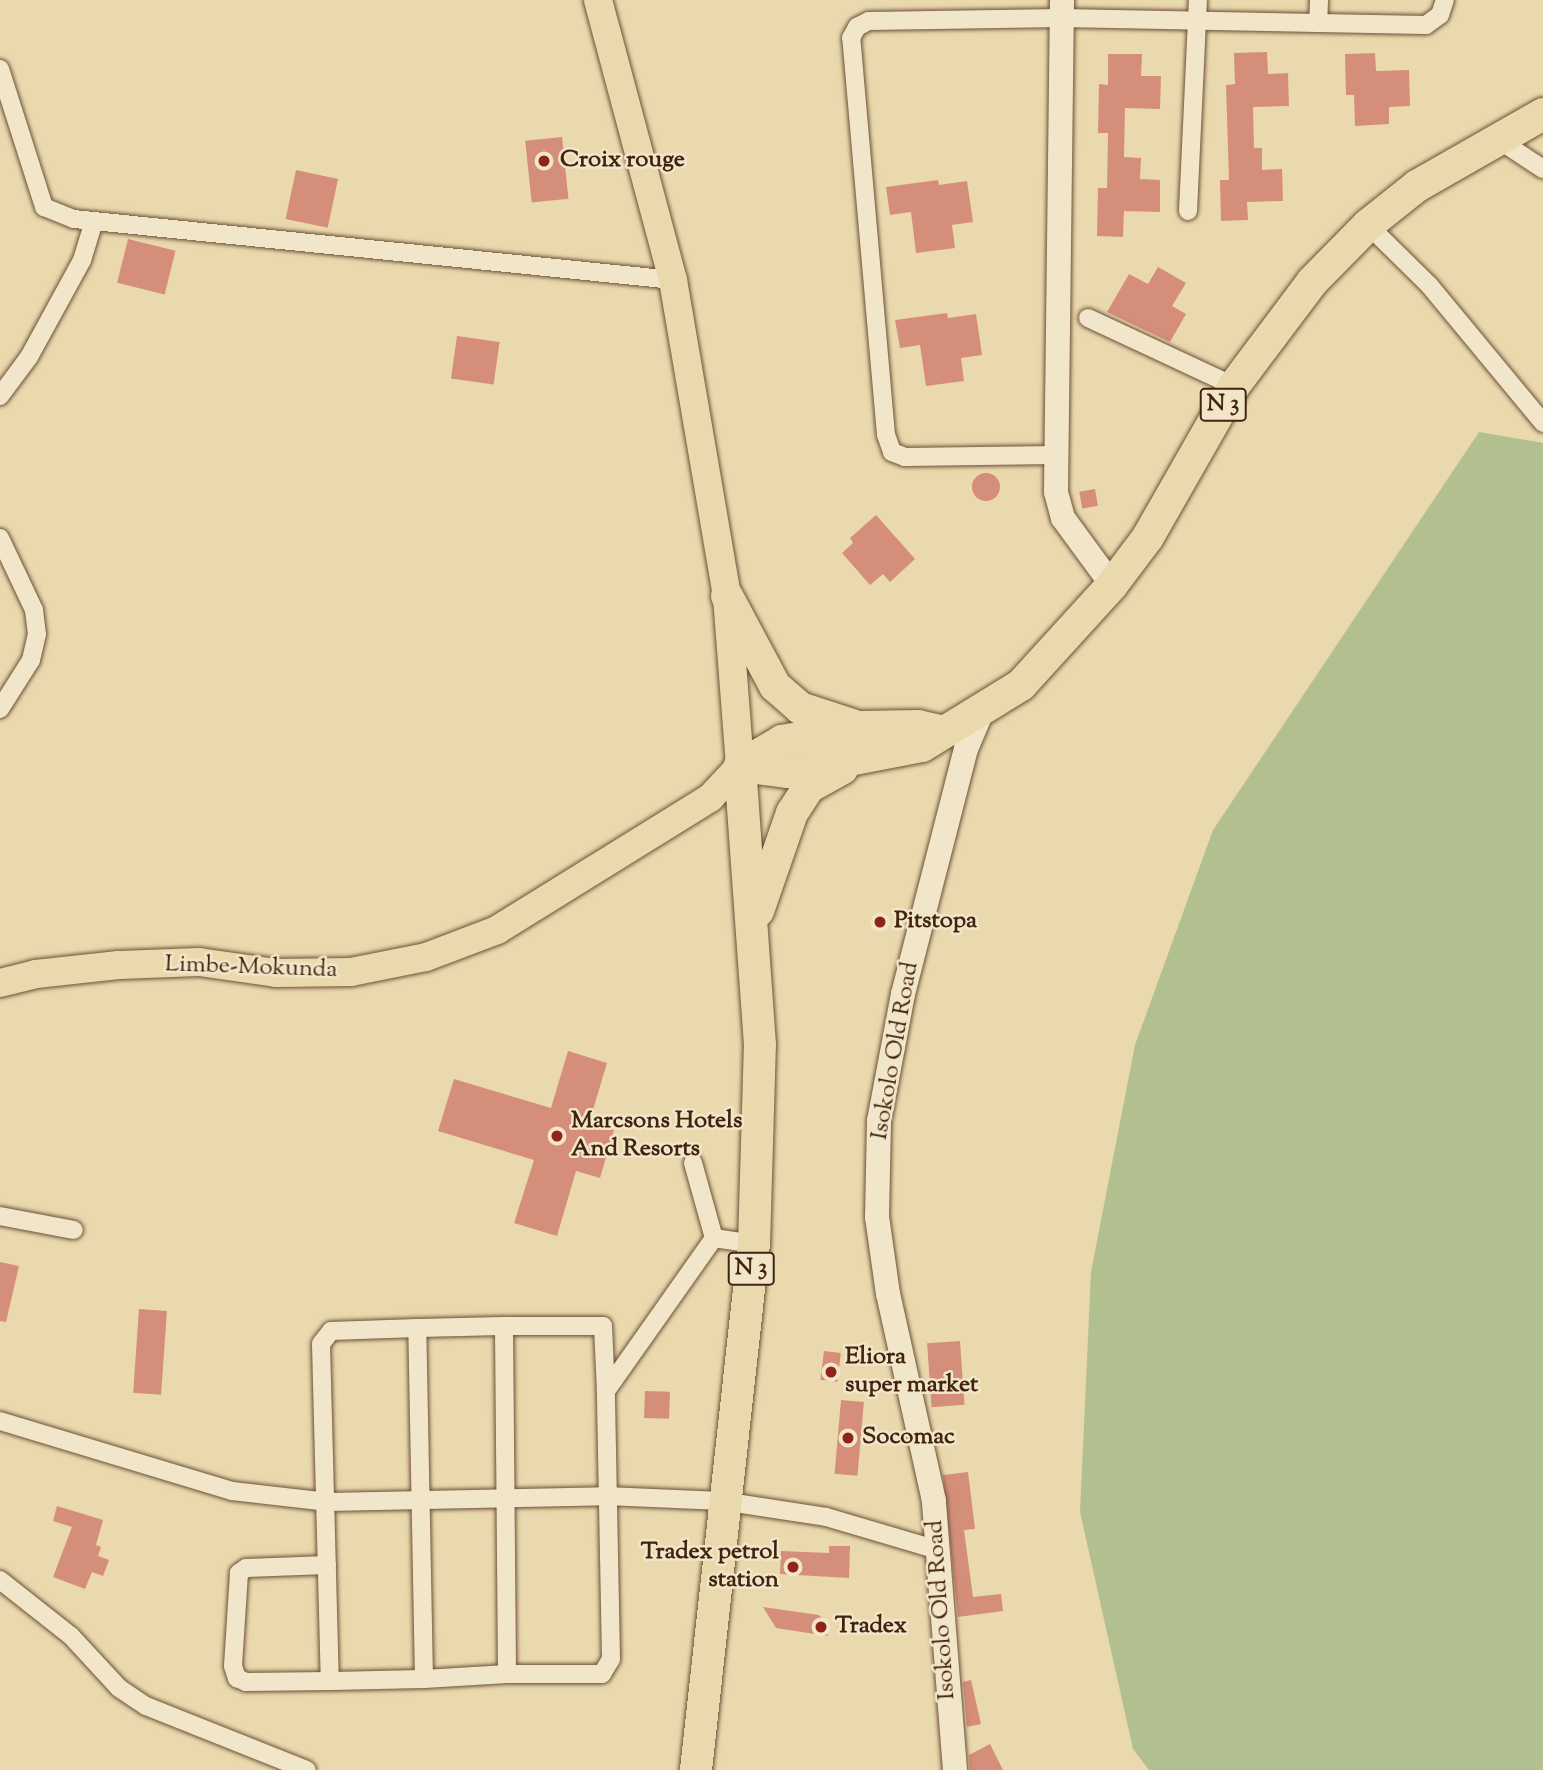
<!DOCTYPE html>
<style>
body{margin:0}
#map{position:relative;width:1543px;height:1770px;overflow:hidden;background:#ebd9ae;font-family:"Sorts Mill Goudy",serif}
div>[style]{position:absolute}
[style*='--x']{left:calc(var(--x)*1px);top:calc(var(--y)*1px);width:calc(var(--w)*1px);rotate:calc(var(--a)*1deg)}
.green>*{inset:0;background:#b2c08f}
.building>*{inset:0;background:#d58e79;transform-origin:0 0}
.round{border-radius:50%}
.roads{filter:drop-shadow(0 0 2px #6c5136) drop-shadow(0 0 2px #6c5136)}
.street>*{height:18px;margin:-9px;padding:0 9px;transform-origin:9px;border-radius:9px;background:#f2e6ca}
.secondary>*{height:24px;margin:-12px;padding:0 12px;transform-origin:12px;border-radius:12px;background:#f2e6ca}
.primary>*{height:28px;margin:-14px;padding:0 14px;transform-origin:14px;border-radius:14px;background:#ebd9ae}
.highway>*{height:32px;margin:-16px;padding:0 16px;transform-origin:16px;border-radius:16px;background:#ebd9ae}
.dots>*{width:19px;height:19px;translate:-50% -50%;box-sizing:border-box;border:4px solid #f2e6ca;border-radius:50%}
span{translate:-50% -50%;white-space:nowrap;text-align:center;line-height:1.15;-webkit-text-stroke:5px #f2e6ca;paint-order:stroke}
.shield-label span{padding:2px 5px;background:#f2e6ca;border:2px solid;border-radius:5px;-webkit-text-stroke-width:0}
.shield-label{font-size:23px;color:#42240e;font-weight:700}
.poi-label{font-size:24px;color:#42240e;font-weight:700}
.left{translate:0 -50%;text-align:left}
.right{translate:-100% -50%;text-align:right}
.street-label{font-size:24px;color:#42240e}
</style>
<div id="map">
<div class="green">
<i style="clip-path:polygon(1479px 432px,1543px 443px,1543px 1770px,1149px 1770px,1133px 1749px,1080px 1512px,1091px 1272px,1135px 1045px,1213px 830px)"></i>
</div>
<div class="building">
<i style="clip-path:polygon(1267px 52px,1268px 74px,1288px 73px,1289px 106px,1253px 107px,1254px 148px,1262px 148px,1262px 170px,1282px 169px,1283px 201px,1247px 202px,1248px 220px,1221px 221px,1220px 180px,1229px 180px,1226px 85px,1235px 84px,1234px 53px)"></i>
<i style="clip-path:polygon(1375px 53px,1376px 71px,1409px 70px,1410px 106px,1389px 107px,1389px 124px,1355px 126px,1354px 95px,1346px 95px,1345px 54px)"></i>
<i style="clip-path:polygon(1108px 54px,1142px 54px,1141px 76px,1161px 76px,1160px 109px,1125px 108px,1124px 157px,1141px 158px,1140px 179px,1160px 180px,1160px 212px,1124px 211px,1123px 237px,1097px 236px,1098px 188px,1107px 188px,1108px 133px,1098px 133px,1099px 84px,1108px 85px)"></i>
<i style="left:562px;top:137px;width:62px;height:37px;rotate:84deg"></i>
<i style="left:296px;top:170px;width:43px;height:50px;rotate:12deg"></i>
<i style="clip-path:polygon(938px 180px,939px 185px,967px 181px,973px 222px,952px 225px,955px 248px,916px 253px,911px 212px,890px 215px,886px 187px)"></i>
<i style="left:128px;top:239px;width:49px;height:45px;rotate:14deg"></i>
<i style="clip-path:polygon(1158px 267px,1186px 283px,1172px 306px,1186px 314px,1170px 342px,1107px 312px,1129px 274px,1148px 284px)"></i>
<i style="clip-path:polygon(947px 313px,948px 318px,976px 314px,982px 355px,961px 358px,964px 381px,926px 386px,920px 345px,900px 348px,895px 320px)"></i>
<i style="left:457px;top:336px;width:43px;height:43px;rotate:8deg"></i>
<i class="round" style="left:972px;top:473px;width:28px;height:28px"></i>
<i style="left:1095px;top:489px;width:17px;height:16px;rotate:80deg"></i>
<i style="clip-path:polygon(876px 515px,915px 559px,890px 582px,883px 574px,870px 585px,842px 553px,853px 543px,850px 538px)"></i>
<i style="clip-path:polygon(568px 1051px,607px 1063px,589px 1123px,614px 1130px,600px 1178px,576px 1171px,557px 1236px,514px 1223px,534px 1160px,438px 1131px,454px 1079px,551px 1108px)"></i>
<i style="clip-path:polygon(0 1262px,19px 1266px,6px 1322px,0 1321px)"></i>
<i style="left:139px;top:1309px;width:28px;height:84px;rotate:4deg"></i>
<i style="left:960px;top:1341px;width:64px;height:33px;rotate:86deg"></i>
<i style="left:824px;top:1351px;width:17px;height:29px;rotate:7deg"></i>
<i style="left:645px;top:1391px;width:25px;height:27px;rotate:2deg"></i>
<i style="left:841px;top:1400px;width:23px;height:74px;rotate:5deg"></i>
<i style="clip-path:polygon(968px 1472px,975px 1529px,964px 1530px,973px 1597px,1001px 1594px,1003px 1611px,958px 1617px,943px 1475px)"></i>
<i style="clip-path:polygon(57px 1506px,103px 1520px,96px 1545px,101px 1547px,98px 1556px,109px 1560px,103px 1576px,92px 1572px,85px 1589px,53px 1577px,72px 1527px,53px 1521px)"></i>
<i style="clip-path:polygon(829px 1546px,850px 1546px,849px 1578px,780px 1574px,781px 1551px,829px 1553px)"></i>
<i style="clip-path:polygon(763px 1607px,819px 1615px,827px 1623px,828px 1636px,776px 1628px)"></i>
<i style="clip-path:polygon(971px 1680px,981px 1724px,967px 1727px,963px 1682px)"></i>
<i style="clip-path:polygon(990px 1744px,1003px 1770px,970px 1770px,969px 1755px)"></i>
</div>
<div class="roads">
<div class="street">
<i style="--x:1319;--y:0;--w:23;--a:92"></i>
<i style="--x:1318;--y:23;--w:108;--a:1.1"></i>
<i style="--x:1426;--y:25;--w:17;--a:-36"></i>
<i style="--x:1440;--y:15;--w:16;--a:-72"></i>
<i style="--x:0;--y:69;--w:145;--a:72.3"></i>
<i style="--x:44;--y:207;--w:32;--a:22"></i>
<i style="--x:74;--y:219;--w:602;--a:5.81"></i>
<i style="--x:1499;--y:140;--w:53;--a:33.4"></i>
<i style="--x:1188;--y:211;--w:211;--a:-87.3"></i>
<i style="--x:1368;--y:225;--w:86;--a:44.5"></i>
<i style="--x:1429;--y:285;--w:179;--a:50.4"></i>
<i style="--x:1088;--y:318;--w:161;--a:25"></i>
<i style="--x:0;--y:396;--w:49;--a:-53.4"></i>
<i style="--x:29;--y:357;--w:111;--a:-61.3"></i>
<i style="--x:82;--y:260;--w:41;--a:-72.9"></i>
<i style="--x:1056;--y:455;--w:151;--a:179.2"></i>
<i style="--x:905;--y:457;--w:14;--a:-159"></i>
<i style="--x:892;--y:452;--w:18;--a:-109"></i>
<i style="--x:886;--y:435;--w:399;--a:-95"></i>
<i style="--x:851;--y:38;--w:13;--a:-61"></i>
<i style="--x:857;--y:27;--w:13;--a:-27"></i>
<i style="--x:869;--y:21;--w:193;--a:-0.9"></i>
<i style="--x:1062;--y:18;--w:256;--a:1.1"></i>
<i style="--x:0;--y:538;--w:80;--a:64.7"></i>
<i style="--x:34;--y:610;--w:24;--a:83"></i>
<i style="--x:37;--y:634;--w:27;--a:103"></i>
<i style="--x:31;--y:660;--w:58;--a:122.3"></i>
<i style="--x:693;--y:1163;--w:78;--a:74.4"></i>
<i style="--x:714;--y:1238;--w:40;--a:8.5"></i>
<i style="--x:0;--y:1216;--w:75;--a:10.7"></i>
<i style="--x:504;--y:1326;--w:99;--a:0"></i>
<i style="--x:603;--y:1326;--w:65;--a:87.4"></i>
<i style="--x:417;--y:1328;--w:86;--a:178"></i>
<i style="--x:331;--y:1331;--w:16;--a:128"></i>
<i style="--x:321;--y:1344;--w:337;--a:88.5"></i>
<i style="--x:330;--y:1681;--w:94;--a:-1.2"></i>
<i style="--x:424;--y:1679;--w:351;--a:-91.1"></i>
<i style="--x:417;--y:1328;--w:87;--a:-1.3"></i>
<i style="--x:504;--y:1326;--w:348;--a:89.5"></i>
<i style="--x:507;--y:1674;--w:95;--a:0"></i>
<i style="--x:602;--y:1674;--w:17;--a:-59"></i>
<i style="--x:611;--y:1659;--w:268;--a:-91.1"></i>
<i style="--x:606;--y:1391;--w:187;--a:-54.8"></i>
<i style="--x:0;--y:1421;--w:242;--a:16.8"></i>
<i style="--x:232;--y:1491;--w:97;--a:6.5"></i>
<i style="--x:328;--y:1502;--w:278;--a:-1.2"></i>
<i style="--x:606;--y:1496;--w:116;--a:2.5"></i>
<i style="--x:722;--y:1501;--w:105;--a:8.7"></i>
<i style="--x:826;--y:1517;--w:117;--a:16.4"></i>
<i style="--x:327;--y:1565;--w:81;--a:177.9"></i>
<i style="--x:246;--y:1568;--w:9;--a:144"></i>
<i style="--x:239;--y:1573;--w:93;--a:93.7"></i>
<i style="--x:233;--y:1666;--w:13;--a:72"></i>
<i style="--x:237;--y:1678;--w:10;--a:24"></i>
<i style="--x:246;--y:1682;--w:84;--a:-0.7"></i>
<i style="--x:0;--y:1580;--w:90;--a:38.3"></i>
<i style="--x:71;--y:1636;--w:71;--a:47.3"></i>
<i style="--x:119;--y:1688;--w:32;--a:34"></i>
<i style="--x:146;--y:1706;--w:173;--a:21.7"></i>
<i style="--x:424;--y:1679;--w:83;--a:-3.4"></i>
</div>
<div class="secondary">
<i style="--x:1062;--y:0;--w:492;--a:90.7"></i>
<i style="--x:1056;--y:492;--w:27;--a:75"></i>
<i style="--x:1063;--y:518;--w:83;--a:53.8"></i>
<i style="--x:955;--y:1770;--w:270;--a:-94.5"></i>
<i style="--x:934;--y:1501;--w:212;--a:-102.5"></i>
<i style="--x:888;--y:1294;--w:78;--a:-98.1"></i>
<i style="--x:877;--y:1217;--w:96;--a:-88.8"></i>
<i style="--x:879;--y:1121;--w:129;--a:-79.3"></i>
<i style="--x:903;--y:994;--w:253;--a:-75.6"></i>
<i style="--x:966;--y:749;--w:39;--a:-67"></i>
</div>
<div class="primary">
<i style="--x:0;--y:983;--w:37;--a:-14"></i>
<i style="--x:36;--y:974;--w:83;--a:-6.2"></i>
<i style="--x:119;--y:965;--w:80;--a:-2.1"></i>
<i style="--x:199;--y:962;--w:78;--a:8.1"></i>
<i style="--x:276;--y:973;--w:75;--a:-0.8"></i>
<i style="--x:351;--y:972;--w:76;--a:-11.3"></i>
<i style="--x:426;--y:957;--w:76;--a:-20.8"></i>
<i style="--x:497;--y:930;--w:251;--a:-31.8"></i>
<i style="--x:710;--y:798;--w:44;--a:-46.8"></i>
<i style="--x:740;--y:766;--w:170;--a:-94.4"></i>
<i style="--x:727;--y:596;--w:321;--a:-99.7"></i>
<i style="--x:673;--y:280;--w:290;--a:-105"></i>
</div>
<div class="highway">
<i style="--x:727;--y:596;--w:102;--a:61.9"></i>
<i style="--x:775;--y:686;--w:33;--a:41"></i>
<i style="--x:800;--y:708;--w:58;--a:18.1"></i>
<i style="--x:740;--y:766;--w:47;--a:7.3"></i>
<i style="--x:787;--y:772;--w:137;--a:-10.9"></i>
<i style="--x:922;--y:746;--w:116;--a:-31.6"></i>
<i style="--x:1021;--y:685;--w:135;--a:-47.7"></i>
<i style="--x:1112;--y:585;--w:60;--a:-53.1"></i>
<i style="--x:1148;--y:537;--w:174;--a:-60.3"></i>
<i style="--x:1234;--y:386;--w:130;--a:-53.1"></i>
<i style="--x:1312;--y:282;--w:80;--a:-45.5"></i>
<i style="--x:1368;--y:225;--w:63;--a:-38.5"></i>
<i style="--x:1417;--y:186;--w:145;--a:-29.7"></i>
<i style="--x:740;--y:766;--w:49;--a:-30.8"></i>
<i style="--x:782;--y:741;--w:79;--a:-10.2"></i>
<i style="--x:860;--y:727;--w:58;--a:-1"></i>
<i style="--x:918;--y:726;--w:23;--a:13"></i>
<i style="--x:758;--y:911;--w:104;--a:-70.9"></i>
<i style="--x:792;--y:813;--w:31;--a:-57"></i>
<i style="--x:809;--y:787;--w:38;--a:-29"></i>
<i style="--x:696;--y:1770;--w:529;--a:-83.71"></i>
<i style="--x:754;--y:1244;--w:199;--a:-88.3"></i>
<i style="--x:760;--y:1045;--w:280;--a:-94.1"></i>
</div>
</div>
<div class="dots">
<i style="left:544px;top:161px;background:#8f2418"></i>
<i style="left:880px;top:922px;background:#8f2418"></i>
<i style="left:557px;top:1136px;background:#8f2418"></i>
<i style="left:831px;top:1372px;background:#8f2418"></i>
<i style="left:848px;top:1438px;background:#8f2418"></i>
<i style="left:793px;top:1567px;background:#8f2418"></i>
<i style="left:821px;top:1627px;background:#8f2418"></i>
</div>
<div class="shield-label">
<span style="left:1223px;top:405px">N 3</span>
<span style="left:751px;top:1269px">N 3</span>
</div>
<div class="poi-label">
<span class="left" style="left:560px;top:161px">Croix rouge</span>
<span class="left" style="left:894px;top:922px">Pitstopa</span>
<span class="left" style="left:571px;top:1136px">Marcsons Hotels<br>And Resorts</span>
<span class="left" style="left:845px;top:1372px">Eliora<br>super market</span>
<span class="left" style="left:862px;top:1438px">Socomac</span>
<span class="right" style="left:779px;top:1567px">Tradex petrol<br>station</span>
<span class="left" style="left:835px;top:1627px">Tradex</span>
</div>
<div class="street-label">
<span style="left:251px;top:968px;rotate:2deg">Limbe-Mokunda</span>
<span style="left:896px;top:1051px;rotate:-80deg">Isokolo Old Road</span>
<span style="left:942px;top:1610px;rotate:-94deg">Isokolo Old Road</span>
</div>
</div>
